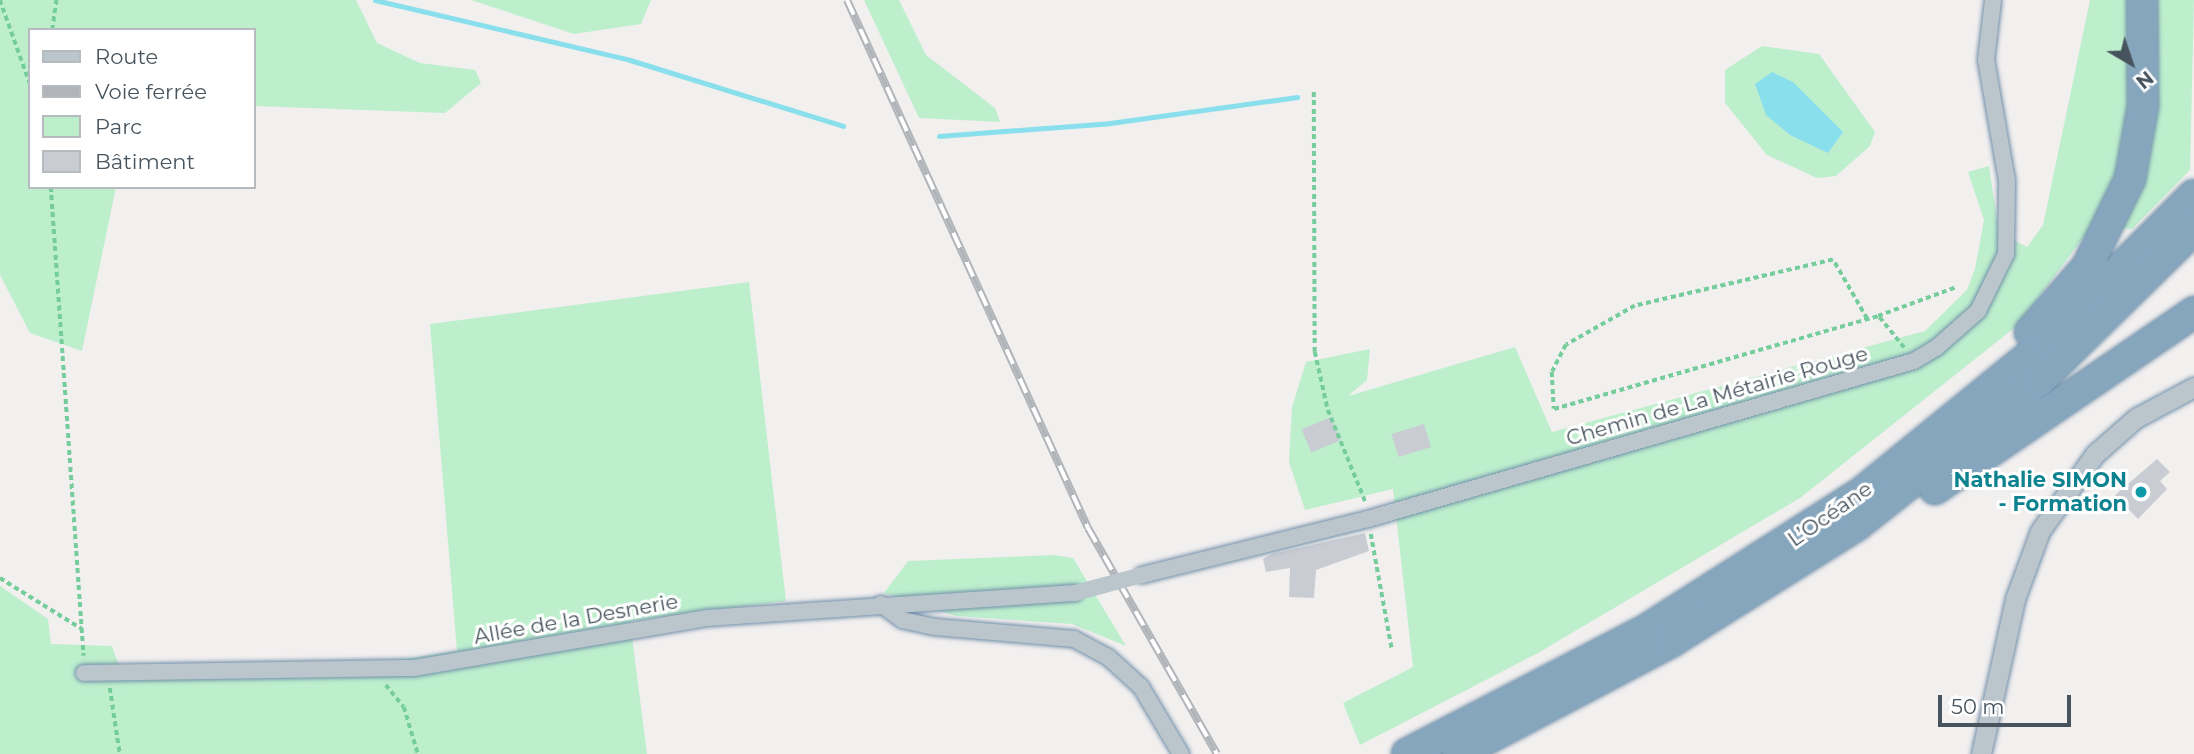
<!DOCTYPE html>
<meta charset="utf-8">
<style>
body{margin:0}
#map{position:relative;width:2194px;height:754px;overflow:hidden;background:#f2efef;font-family:Montserrat,sans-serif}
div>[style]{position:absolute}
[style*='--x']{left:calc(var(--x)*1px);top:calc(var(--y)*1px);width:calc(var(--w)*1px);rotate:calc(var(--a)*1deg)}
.green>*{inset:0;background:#bdefcd}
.water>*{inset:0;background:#8adfec}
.stream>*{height:5px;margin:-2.5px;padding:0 2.5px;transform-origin:2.5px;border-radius:2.5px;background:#8adfec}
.building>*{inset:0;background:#c9ccd2;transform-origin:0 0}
.path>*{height:3.5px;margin-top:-1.75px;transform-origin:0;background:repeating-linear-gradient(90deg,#75cd9b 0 5px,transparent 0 8.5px)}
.roads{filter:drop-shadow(0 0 2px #7291aa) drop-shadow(0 0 2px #7291aa)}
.minor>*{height:16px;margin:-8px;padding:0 8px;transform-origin:8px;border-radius:8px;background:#bac5cc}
.tertiary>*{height:19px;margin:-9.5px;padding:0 9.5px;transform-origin:9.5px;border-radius:9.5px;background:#bac5cc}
.motorway>*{height:30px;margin:-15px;padding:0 15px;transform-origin:15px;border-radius:15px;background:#86a6be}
.rail>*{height:8px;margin-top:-4px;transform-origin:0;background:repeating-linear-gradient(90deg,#fff 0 16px,#b1b5b9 0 32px);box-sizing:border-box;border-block:2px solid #b1b5b9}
.minor-bridge>*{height:16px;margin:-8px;padding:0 8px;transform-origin:8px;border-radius:8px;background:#bac5cc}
.dots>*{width:19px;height:19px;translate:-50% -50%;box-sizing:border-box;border:4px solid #fff;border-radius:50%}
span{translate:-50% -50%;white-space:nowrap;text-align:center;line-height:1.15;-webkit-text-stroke:6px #fff;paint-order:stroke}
.street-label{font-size:21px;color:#47545d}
.culture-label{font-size:21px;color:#0d838f;font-weight:700}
.right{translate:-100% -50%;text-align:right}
.legend{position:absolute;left:28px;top:28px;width:228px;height:161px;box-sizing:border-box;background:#fff;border:2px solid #b5bbbe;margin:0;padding:9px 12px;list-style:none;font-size:21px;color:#47545d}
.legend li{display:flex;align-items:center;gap:14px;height:35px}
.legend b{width:35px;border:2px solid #b5bbbe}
.north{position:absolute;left:2096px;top:28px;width:70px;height:70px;-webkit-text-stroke:5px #fff;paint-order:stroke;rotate:141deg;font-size:19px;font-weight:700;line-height:28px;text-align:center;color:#47545d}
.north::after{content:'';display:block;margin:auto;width:24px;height:32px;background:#47545d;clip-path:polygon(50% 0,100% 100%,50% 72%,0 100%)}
.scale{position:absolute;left:1938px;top:695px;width:133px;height:32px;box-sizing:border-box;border:4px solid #47545d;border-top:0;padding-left:9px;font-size:21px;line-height:24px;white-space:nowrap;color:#47545d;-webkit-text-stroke:5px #fff;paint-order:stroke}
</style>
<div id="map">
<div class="green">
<i style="clip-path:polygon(0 0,356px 0,377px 43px,420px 63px,475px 70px,481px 83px,445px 113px,254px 106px,254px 30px,30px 30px,30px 187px,116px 187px,82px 351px,30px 333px,0 275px)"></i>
<i style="clip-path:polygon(471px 0,651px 0,641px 24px,574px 34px)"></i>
<i style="clip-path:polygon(864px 0,899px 0,926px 55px,995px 108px,1000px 122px,919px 118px)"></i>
<i style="clip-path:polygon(2090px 0,2194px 0,2190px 170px,2132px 229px,2092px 226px,2018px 325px,1800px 498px,1538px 653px,1360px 745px,1343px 703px,1413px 667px,1393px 489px,1305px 510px,1289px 462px,1292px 407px,1306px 362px,1370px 349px,1367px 380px,1348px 396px,1515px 347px,1552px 432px,1925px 331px,1967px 290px,1975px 269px,1984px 220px,1968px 172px,1989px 166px,1999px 233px,2027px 247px,2043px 225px)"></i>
<i style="clip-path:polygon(1762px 46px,1819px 54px,1875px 132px,1870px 146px,1836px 176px,1817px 178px,1767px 155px,1725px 103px,1725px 70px)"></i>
<i style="clip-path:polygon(749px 282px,786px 601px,630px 621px,647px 754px,0 754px,0 586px,48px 619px,51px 644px,112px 646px,119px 666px,371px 664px,457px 651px,430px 324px)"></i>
<i style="clip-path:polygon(1054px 555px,1073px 558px,1126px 646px,1072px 624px,956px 616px,884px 593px,908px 561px)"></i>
</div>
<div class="water">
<i style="clip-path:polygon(1772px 72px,1793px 82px,1843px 132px,1828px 153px,1790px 135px,1766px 115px,1755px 84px)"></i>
</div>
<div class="stream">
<i style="--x:375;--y:0;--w:262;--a:13.2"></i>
<i style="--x:630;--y:60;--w:223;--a:17.2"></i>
<i style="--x:939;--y:136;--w:171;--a:-4.3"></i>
<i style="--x:1110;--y:123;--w:189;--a:-7.9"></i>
</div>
<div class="building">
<i style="left:1331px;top:417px;width:25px;height:32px;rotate:67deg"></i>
<i style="left:1424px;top:424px;width:24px;height:34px;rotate:73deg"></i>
<i style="clip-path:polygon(2157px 459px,2170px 472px,2160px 481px,2167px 489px,2138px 519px,2115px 495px)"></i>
<i style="clip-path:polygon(1365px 533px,1369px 551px,1316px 570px,1314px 598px,1289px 597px,1290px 568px,1266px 572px,1263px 559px,1272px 554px)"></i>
</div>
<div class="path">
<i style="--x:0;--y:0;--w:89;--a:70.3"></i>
<i style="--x:52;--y:30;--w:30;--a:-82"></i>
<i style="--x:1314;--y:92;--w:260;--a:89.8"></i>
<i style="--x:1315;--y:352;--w:59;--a:77.4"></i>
<i style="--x:1328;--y:410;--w:100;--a:67.8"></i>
<i style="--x:51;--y:187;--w:470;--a:86"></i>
<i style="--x:1867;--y:319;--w:68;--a:-120"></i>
<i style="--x:1833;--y:260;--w:203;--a:166.9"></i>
<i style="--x:1635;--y:306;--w:79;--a:150.5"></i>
<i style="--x:1566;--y:345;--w:30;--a:117"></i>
<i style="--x:1552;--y:372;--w:37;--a:87"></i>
<i style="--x:1554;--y:409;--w:337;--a:-16"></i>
<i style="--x:1904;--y:348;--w:41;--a:-129.1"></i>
<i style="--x:1878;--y:316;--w:84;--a:-20.2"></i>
<i style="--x:1371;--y:534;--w:117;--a:79.7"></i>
<i style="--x:0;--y:578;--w:97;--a:31.9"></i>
<i style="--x:386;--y:685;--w:28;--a:51"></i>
<i style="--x:404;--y:707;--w:49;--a:73.4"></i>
<i style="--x:110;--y:688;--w:67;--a:81.4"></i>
</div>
<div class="roads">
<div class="minor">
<i style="--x:1142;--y:575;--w:233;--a:-13.9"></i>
<i style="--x:1368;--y:519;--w:568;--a:-16.14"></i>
<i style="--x:1914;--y:361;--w:26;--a:-31"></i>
<i style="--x:1936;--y:348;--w:56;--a:-41.4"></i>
<i style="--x:1978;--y:311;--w:64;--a:-63.8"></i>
<i style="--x:2006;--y:254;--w:73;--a:-89.2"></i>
<i style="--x:2007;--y:181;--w:123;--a:-99.8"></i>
<i style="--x:1986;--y:60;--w:60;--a:-83.3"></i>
<i style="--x:881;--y:604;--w:26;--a:37"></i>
<i style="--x:902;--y:620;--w:34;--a:12"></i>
<i style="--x:935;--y:627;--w:140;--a:4.9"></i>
<i style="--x:1074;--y:639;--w:38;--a:28"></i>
<i style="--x:1108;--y:657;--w:45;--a:42.3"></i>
<i style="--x:1141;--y:687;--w:78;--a:59.2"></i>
<i style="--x:84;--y:673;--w:330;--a:-0.9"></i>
<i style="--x:414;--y:668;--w:297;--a:-9.7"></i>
<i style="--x:707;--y:618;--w:369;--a:-3.9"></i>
</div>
<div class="tertiary">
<i style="--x:1981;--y:754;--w:159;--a:-77.6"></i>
<i style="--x:2015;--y:599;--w:72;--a:-69.8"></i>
<i style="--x:2040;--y:531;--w:95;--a:-54.5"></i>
<i style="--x:2095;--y:454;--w:55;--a:-41.3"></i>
<i style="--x:2136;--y:418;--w:66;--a:-28.1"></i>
</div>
<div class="motorway">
<i style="--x:2030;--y:332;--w:86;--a:-48.8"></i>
<i style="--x:2087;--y:267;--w:98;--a:-64"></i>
<i style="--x:2130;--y:179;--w:74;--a:-79.9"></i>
<i style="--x:2143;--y:106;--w:106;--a:-90.5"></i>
<i style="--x:1935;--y:489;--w:314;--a:-34.3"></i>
<i style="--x:1407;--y:754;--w:269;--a:-27.4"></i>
<i style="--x:1646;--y:630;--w:259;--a:-32.5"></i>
<i style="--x:1864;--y:491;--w:237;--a:-39.2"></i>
<i style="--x:2048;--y:341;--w:206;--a:-45"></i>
<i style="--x:1458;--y:754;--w:242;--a:-27.8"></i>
<i style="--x:1672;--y:641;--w:218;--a:-32.1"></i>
<i style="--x:1857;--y:525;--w:233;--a:-38.4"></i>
<i style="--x:2040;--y:380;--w:216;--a:-44.4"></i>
</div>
</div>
<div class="rail">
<i style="--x:847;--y:0;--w:580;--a:65.47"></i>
<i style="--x:1088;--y:528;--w:260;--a:60.3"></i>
</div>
<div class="minor-bridge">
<i style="--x:1075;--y:593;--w:69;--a:-15"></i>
</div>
<div class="dots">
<i style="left:2141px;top:492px;background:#0f9aa8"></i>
</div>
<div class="street-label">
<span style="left:1717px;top:396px;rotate:-16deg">Chemin de La Métairie Rouge</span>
<span style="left:1830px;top:514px;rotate:-35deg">L’Océane</span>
<span style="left:576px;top:619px;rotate:-10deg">Allée de la Desnerie</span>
</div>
<div class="culture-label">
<span class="right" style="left:2127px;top:492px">Nathalie SIMON<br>- Formation</span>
</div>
<ul class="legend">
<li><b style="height:9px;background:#bac5cc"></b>Route</li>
<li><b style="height:9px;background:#b1b5b9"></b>Voie ferrée</li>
<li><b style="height:19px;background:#bdefcd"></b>Parc</li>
<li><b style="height:19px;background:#c9ccd2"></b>Bâtiment</li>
</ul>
<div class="north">N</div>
<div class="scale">50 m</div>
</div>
